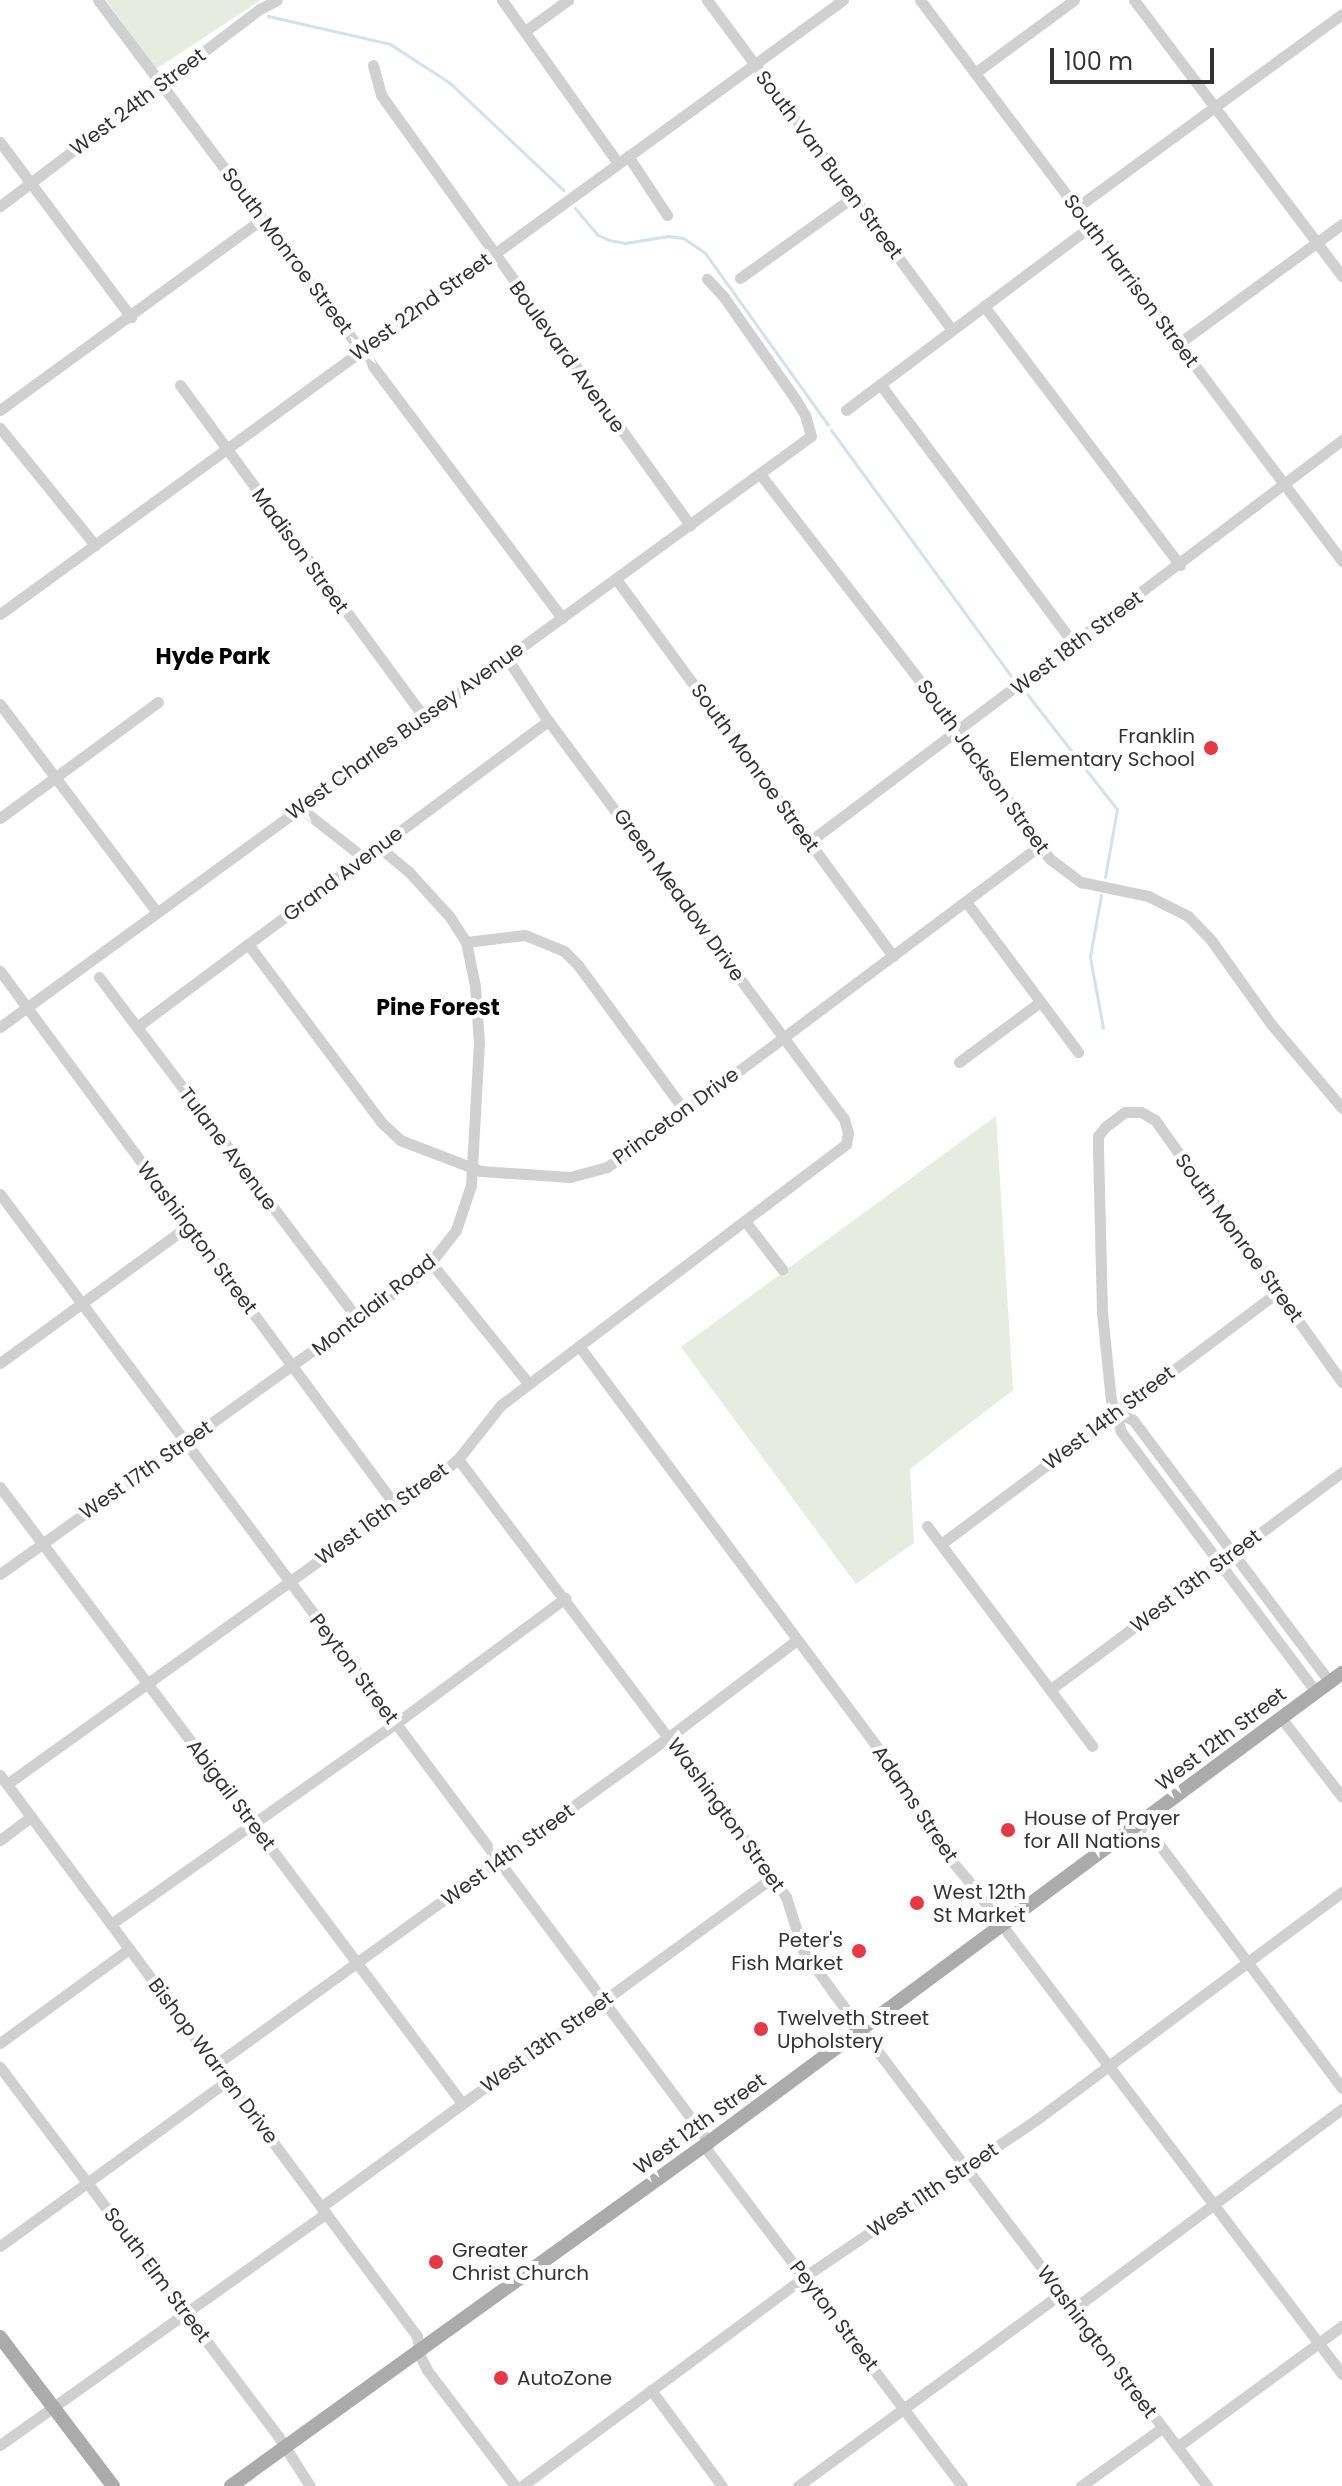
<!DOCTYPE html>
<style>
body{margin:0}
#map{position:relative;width:1342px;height:2486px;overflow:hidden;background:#fff;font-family:Poppins,sans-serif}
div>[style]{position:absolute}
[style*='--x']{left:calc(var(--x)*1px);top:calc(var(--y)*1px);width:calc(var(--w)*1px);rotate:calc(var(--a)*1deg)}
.green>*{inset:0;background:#e6ecdf}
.stream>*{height:3px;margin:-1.5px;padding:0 1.5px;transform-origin:1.5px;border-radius:1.5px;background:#cfe2ee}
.minor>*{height:11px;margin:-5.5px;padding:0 5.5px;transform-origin:5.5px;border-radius:5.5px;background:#d0d0d0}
.major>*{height:14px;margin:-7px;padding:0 7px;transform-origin:7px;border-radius:7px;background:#ababab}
.dots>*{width:22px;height:22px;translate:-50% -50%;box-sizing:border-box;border:4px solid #fff;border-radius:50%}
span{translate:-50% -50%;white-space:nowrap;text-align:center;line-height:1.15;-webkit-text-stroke:8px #fff;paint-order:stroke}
.street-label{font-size:20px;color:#333}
.poi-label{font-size:20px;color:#333}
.right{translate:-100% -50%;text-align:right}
.left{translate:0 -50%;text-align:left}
.neighbourhood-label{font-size:22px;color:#000;font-weight:700}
.scale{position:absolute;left:1050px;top:48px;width:164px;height:36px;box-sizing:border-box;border:4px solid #333;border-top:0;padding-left:10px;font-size:24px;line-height:28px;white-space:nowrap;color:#333;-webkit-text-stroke:6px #fff;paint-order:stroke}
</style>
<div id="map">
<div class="green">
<i style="clip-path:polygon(106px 0,261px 0,156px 69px)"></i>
<i style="clip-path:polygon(996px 1116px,1013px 1390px,910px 1469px,914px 1543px,856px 1584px,681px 1347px)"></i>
</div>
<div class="stream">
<i style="--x:268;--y:16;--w:125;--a:12.9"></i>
<i style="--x:390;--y:44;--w:72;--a:33"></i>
<i style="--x:450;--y:83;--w:156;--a:43.4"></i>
<i style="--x:575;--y:208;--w:35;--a:50"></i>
<i style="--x:598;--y:235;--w:12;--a:24"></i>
<i style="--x:609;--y:240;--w:16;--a:11"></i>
<i style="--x:625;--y:243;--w:44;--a:-9.2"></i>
<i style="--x:668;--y:236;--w:15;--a:8"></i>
<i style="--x:683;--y:238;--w:27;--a:34"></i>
<i style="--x:705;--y:253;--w:211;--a:54.4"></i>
<i style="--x:831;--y:430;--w:310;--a:53.8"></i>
<i style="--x:1027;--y:694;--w:146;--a:52"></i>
<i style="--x:1117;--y:809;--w:69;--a:100"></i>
<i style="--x:1101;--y:895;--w:63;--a:100.1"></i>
<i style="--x:1090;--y:957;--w:72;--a:79.6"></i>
</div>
<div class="minor">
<i style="--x:98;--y:0;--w:773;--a:53.1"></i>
<i style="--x:502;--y:0;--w:200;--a:54.6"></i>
<i style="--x:707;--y:0;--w:411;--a:53.4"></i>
<i style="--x:920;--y:0;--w:702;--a:53.05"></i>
<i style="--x:1134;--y:0;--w:346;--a:53"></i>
<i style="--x:525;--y:31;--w:53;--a:-35.8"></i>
<i style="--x:373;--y:65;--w:31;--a:75"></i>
<i style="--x:381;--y:95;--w:530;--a:54.3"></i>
<i style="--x:975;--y:73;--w:123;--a:-36.4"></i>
<i style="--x:0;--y:142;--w:219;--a:53.2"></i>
<i style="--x:628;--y:156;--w:71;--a:56.5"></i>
<i style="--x:0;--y:206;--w:326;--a:-37.2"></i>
<i style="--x:260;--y:9;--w:19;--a:-28"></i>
<i style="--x:1076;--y:208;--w:329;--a:-36.1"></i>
<i style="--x:740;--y:278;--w:139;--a:-35.6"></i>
<i style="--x:984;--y:306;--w:325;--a:52.9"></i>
<i style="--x:1178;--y:344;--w:203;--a:-36.2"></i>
<i style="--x:880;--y:384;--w:324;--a:53.3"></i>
<i style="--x:180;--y:385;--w:411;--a:53.7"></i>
<i style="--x:0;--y:410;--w:324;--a:-36.1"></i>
<i style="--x:846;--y:410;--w:305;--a:-36.9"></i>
<i style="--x:0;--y:428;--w:151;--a:50.9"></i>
<i style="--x:760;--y:474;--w:337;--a:52.3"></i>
<i style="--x:966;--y:741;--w:145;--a:54.6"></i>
<i style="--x:1050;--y:859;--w:39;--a:37"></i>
<i style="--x:1081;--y:882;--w:68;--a:11.8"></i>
<i style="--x:1148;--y:896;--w:45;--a:26.6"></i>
<i style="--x:1188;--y:916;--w:33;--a:46"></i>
<i style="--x:1211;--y:940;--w:103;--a:54.5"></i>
<i style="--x:1271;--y:1024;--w:110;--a:49.8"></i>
<i style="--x:616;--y:579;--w:468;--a:53.7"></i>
<i style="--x:0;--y:614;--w:1043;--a:-36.07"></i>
<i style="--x:0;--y:704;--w:261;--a:53"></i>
<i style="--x:299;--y:807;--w:83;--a:38.1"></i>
<i style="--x:0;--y:818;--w:196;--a:-36.3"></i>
<i style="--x:809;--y:842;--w:668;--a:-37.02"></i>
<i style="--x:967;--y:903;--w:186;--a:53.3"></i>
<i style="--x:466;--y:942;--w:59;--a:-6.8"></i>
<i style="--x:525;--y:935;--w:42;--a:22.3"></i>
<i style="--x:564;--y:951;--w:20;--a:45"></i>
<i style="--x:578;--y:965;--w:180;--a:53.8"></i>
<i style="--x:248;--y:944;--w:222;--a:53.2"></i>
<i style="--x:381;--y:1122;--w:26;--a:43"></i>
<i style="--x:400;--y:1140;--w:87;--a:20.9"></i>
<i style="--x:481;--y:1171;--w:89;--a:3.9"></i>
<i style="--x:570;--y:1177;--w:38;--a:-15"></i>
<i style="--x:607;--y:1167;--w:46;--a:-34.4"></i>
<i style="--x:645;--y:1141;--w:493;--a:-36.8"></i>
<i style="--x:0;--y:971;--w:664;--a:53.51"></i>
<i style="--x:99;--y:977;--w:429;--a:52.9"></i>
<i style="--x:138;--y:1026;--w:511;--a:-36.65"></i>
<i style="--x:0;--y:1027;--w:1003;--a:-36.08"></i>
<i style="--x:811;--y:436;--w:22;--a:-106"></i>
<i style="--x:805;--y:415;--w:17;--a:-121"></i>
<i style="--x:796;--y:400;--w:126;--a:-125"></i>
<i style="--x:724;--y:297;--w:25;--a:-133"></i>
<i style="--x:959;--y:1062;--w:101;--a:-36.5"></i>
<i style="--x:0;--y:1194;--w:1184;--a:53.21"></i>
<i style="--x:745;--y:1221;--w:61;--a:52.4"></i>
<i style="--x:432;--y:1264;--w:153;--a:51.1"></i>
<i style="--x:579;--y:1346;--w:540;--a:53.36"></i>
<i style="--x:901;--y:1779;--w:77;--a:60.4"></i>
<i style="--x:939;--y:1846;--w:43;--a:49.7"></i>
<i style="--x:967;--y:1879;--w:621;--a:52.85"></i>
<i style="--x:0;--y:1363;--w:233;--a:-36.1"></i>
<i style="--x:1116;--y:1413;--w:18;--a:22"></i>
<i style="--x:1133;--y:1420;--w:328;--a:53.1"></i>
<i style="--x:458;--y:1459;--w:523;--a:53"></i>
<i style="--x:773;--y:1877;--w:24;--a:57"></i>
<i style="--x:786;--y:1897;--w:56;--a:72.2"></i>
<i style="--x:803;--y:1950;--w:55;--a:54.6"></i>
<i style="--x:835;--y:1995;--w:616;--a:52.85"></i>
<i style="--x:0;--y:1487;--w:770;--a:53.13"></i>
<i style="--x:927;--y:1526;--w:275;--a:53.1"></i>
<i style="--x:941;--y:1544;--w:421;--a:-36.8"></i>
<i style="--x:0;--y:1574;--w:521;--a:-35.55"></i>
<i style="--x:424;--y:1271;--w:52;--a:-52"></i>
<i style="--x:456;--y:1230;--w:47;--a:-71.6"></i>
<i style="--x:471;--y:1185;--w:142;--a:-86.8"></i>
<i style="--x:479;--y:1043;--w:57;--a:-94"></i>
<i style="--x:475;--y:986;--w:45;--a:-101.6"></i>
<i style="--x:466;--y:942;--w:30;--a:-123"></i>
<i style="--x:450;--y:917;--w:61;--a:-132.3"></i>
<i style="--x:409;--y:872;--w:39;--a:-140"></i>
<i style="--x:1051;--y:1689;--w:363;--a:-36.7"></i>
<i style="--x:1316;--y:1692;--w:326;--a:-126.8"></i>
<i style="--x:1121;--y:1431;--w:32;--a:-108"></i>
<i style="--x:1111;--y:1401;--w:89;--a:-95.8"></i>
<i style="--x:1102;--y:1312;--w:162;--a:-91.4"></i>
<i style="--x:1098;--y:1150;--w:14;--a:-90"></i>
<i style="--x:1098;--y:1136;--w:11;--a:-52"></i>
<i style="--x:1105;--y:1127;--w:25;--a:-37"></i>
<i style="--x:1125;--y:1112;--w:16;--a:0"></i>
<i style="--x:1141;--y:1112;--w:16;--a:30"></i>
<i style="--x:1155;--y:1120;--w:322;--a:54.5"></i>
<i style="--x:1282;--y:1719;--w:98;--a:52.4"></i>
<i style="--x:0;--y:1775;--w:699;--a:53.38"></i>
<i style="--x:417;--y:2336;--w:20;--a:81"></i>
<i style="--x:420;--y:2356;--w:16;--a:63"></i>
<i style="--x:427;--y:2370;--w:146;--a:52.8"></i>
<i style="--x:7;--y:1784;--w:538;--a:-35.61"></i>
<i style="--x:444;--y:1471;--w:18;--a:-41"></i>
<i style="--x:458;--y:1459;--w:69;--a:-51.5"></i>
<i style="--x:501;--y:1405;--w:433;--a:-37.1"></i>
<i style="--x:846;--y:1144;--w:11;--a:-80"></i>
<i style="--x:848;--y:1133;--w:15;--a:-106"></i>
<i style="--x:844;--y:1119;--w:496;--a:-126.6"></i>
<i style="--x:548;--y:721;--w:75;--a:-123.1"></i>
<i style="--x:1143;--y:1823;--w:331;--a:53.1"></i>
<i style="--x:0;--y:1840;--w:39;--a:-37"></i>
<i style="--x:111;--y:1924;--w:347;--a:-35.2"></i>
<i style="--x:395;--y:1724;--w:212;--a:-36.5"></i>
<i style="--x:0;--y:2043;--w:160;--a:-36.1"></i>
<i style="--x:215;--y:2065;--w:560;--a:-35.85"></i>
<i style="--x:669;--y:1737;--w:161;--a:-37.2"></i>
<i style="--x:0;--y:2067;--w:462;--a:53"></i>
<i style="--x:278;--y:2436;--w:59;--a:57.4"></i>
<i style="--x:704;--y:2146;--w:427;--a:52.8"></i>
<i style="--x:321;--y:2207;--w:560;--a:-36.13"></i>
<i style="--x:0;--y:2246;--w:281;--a:-36"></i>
<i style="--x:1072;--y:2310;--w:337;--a:-36.7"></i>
<i style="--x:651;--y:2390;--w:119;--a:53.5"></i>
<i style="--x:0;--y:2445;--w:400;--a:-35.4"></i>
<i style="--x:1177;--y:2447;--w:205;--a:-36.3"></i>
<i style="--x:522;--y:2486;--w:351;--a:-36.5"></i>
<i style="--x:804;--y:2277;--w:280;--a:-34.1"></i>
<i style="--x:1036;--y:2120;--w:382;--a:-36.7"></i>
<i style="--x:798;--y:2486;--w:325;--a:-36.2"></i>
<i style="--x:1081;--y:2486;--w:100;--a:-35.6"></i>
</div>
<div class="major">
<i style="--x:0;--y:2337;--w:187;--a:52.8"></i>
<i style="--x:231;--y:2486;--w:589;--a:-35.74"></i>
<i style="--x:709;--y:2142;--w:788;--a:-36.54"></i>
</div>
<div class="dots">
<i style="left:1211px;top:748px;background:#e63946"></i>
<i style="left:1008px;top:1830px;background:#e63946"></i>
<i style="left:917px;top:1903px;background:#e63946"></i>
<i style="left:859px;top:1951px;background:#e63946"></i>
<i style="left:761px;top:2029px;background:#e63946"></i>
<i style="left:436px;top:2262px;background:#e63946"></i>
<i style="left:501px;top:2378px;background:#e63946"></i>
</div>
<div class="street-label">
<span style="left:138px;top:102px;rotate:-37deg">West 24th Street</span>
<span style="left:829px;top:165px;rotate:53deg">South Van Buren Street</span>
<span style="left:287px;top:251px;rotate:53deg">South Monroe Street</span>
<span style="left:1131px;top:281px;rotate:53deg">South Harrison Street</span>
<span style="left:421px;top:307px;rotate:-36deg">West 22nd Street</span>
<span style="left:567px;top:357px;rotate:54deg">Boulevard Avenue</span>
<span style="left:300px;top:551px;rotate:54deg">Madison Street</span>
<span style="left:1077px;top:643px;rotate:-37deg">West 18th Street</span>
<span style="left:405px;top:731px;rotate:-36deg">West Charles Bussey Avenue</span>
<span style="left:983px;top:767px;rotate:54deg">South Jackson Street</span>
<span style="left:755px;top:768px;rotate:54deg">South Monroe Street</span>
<span style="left:343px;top:874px;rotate:-37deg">Grand Avenue</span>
<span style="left:679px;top:895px;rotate:54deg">Green Meadow Drive</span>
<span style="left:676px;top:1116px;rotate:-36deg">Princeton Drive</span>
<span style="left:228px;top:1149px;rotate:53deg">Tulane Avenue</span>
<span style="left:197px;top:1238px;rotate:53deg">Washington Street</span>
<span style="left:1239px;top:1238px;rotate:54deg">South Monroe Street</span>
<span style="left:374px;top:1305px;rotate:-38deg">Montclair Road</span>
<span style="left:1109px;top:1418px;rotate:-37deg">West 14th Street</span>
<span style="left:146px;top:1470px;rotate:-35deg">West 17th Street</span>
<span style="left:382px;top:1514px;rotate:-36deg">West 16th Street</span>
<span style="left:1196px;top:1581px;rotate:-37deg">West 13th Street</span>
<span style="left:354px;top:1669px;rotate:53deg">Peyton Street</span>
<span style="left:1221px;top:1739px;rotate:-37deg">West 12th Street</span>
<span style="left:231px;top:1795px;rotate:53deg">Abigail Street</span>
<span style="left:915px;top:1804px;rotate:56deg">Adams Street</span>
<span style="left:726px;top:1815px;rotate:54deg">Washington Street</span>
<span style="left:508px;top:1855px;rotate:-36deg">West 14th Street</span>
<span style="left:547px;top:2042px;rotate:-36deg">West 13th Street</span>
<span style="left:213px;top:2061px;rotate:53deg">Bishop Warren Drive</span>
<span style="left:700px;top:2124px;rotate:-36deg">West 12th Street</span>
<span style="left:933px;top:2190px;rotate:-34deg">West 11th Street</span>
<span style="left:157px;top:2275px;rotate:53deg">South Elm Street</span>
<span style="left:834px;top:2316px;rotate:53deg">Peyton Street</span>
<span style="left:1097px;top:2342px;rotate:53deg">Washington Street</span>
</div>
<div class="poi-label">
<span class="right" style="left:1195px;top:748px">Franklin<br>Elementary School</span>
<span class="left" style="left:1024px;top:1830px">House of Prayer<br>for All Nations</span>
<span class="left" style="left:933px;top:1904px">West 12th<br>St Market</span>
<span class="right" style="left:843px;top:1952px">Peter's<br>Fish Market</span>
<span class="left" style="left:777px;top:2030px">Twelveth Street<br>Upholstery</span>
<span class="left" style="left:452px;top:2262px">Greater<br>Christ Church</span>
<span class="left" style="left:517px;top:2378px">AutoZone</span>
</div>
<div class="neighbourhood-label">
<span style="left:213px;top:657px">Hyde Park</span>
<span style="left:438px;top:1008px">Pine Forest</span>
</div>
<div class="scale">100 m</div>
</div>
